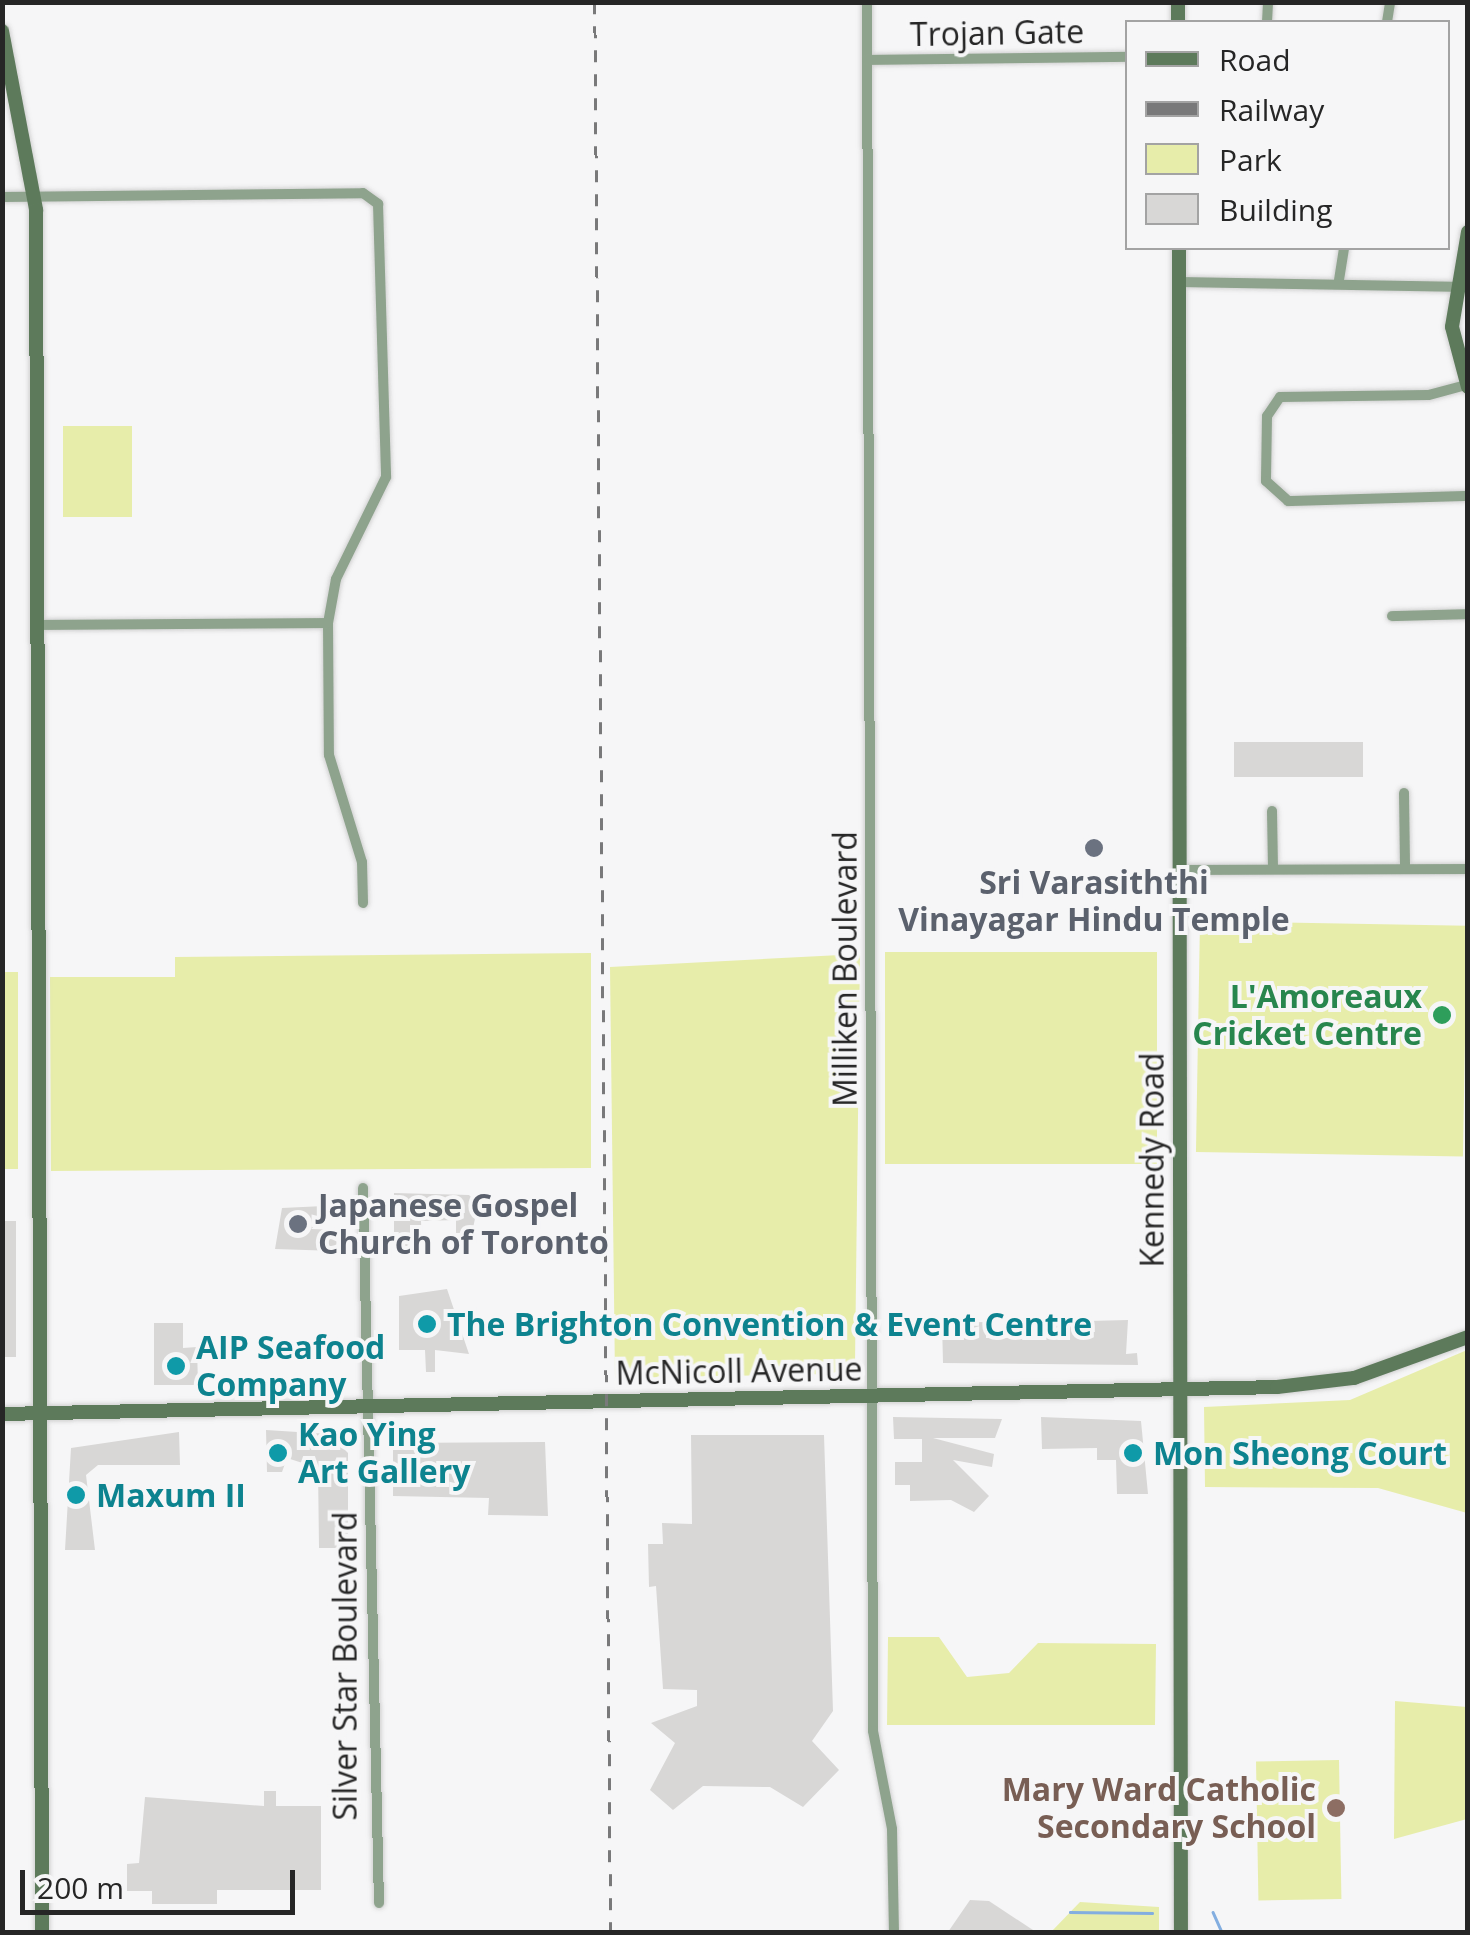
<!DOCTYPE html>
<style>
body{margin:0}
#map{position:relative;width:1470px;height:1935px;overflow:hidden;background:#f6f6f7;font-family:"Open Sans",sans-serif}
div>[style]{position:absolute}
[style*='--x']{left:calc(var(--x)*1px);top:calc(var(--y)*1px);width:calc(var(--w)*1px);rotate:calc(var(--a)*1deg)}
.green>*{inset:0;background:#e7edaa;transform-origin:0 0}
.stream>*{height:2.5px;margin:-1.25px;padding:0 1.25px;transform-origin:1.25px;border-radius:1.25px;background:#83aee0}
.building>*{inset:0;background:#d8d7d6;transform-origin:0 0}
.roads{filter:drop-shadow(0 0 2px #d1d1d1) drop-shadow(0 0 2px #d1d1d1)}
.street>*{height:10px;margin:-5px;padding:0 5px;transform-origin:5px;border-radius:5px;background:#8ea38d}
.secondary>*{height:14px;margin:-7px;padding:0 7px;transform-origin:7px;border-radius:7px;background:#5d7a5b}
.rail>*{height:2.5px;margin-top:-1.25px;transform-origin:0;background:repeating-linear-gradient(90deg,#79797a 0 12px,transparent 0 24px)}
.dots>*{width:28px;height:28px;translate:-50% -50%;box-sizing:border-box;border:5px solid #f6f6f7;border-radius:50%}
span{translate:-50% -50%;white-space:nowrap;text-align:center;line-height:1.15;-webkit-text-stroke:8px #f6f6f7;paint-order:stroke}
.street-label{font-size:32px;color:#262626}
.worship-label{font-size:32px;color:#5b616d;font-weight:700}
.left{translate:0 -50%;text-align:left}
.leisure-label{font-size:32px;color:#27864d;font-weight:700}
.right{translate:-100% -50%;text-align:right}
.culture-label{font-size:32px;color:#0d838f;font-weight:700}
.education-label{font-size:32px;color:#785e54;font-weight:700}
.frame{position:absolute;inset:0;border:5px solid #262626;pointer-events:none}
.legend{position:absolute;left:1125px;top:20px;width:325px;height:230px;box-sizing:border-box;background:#f6f6f7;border:2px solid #a3a3a3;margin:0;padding:12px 18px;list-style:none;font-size:30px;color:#262626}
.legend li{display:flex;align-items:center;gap:20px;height:50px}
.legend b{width:50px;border:2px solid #a3a3a3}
.scale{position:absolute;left:20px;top:1870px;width:275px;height:45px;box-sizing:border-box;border:5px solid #262626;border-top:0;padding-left:12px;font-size:30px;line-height:35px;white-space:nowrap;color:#262626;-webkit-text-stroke:8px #f6f6f7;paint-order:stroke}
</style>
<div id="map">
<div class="green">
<i style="left:63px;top:426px;width:69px;height:91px"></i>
<i style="left:1200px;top:921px;width:267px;height:231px;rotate:1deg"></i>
<i style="left:885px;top:952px;width:272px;height:212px"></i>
<i style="clip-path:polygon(591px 953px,591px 1168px,51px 1171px,50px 977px,175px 977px,175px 957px)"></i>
<i style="clip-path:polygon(860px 954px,855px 1363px,831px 1374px,615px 1378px,610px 967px)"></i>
<i style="left:3px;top:972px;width:15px;height:197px"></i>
<i style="clip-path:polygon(1467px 1350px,1467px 1513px,1378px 1488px,1205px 1487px,1204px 1407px,1350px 1400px)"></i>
<i style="clip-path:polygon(888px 1637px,939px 1637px,967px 1677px,1009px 1673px,1038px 1643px,1156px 1644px,1155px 1725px,887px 1725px)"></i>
<i style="clip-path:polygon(1395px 1701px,1467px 1707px,1467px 1819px,1394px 1839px)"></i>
<i style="left:1339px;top:1760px;width:139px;height:83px;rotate:89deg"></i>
<i style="clip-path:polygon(1080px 1902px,1159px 1907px,1159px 1932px,1051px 1932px)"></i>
</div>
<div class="stream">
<i style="--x:1070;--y:1912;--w:82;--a:0.7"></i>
<i style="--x:1213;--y:1912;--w:22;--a:66"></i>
<i style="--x:1464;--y:1932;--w:4;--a:-14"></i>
</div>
<div class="building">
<i style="left:1234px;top:742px;width:129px;height:35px"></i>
<i style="clip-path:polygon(394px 1193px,469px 1195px,478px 1204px,472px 1233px,456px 1233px,456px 1220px,421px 1221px,422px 1247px,394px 1247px)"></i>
<i style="clip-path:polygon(324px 1206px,330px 1212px,311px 1229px,337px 1230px,336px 1251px,275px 1249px,282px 1208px)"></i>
<i style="left:2px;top:1221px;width:14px;height:136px"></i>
<i style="clip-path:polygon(447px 1289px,469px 1354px,435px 1350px,435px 1372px,426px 1372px,425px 1350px,399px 1350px,399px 1296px)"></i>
<i style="clip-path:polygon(1128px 1320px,1126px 1354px,1137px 1353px,1138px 1365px,943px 1363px,942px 1323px,986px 1322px,986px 1338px,1048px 1337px,1048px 1322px)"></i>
<i style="clip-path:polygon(154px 1323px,183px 1323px,183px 1348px,197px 1347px,198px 1385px,154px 1385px)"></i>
<i style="clip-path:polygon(893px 1417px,1002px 1419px,995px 1438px,933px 1438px,994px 1454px,992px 1467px,953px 1460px,989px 1496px,974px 1512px,951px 1500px,910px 1501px,910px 1485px,895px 1485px,895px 1462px,922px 1462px,922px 1439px,894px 1439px)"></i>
<i style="clip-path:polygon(1041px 1417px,1141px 1421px,1148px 1494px,1117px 1494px,1116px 1460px,1097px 1460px,1097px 1448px,1042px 1449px)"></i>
<i style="clip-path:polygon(266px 1430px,329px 1434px,348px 1453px,348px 1534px,337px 1534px,337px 1548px,319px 1548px,318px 1468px,287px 1458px,282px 1472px,267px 1472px)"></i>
<i style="clip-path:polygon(179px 1432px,180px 1465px,98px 1465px,86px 1475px,95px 1550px,65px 1550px,71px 1448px)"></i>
<i style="clip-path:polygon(691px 1435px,824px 1435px,833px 1711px,812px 1741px,839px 1770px,803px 1807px,770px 1787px,703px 1786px,673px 1810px,650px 1790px,675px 1743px,651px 1723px,697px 1706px,697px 1690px,663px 1689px,656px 1586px,649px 1587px,648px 1544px,663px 1544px,662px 1523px,692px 1524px)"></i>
<i style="clip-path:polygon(545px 1442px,548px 1516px,488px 1515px,489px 1498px,393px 1496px,393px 1443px)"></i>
<i style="clip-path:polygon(264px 1791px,276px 1791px,276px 1806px,321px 1806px,321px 1890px,217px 1890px,217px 1904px,152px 1904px,152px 1891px,127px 1891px,127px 1864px,139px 1863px,145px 1797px,264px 1806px)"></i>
<i style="clip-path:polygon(970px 1900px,989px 1901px,1036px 1932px,948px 1932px)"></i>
</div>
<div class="roads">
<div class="street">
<i style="--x:867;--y:2;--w:1729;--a:89.8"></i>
<i style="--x:873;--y:1731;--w:100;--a:79"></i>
<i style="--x:892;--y:1829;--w:103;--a:88.9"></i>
<i style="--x:1267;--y:22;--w:20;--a:-87"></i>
<i style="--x:1387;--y:22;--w:20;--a:-81"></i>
<i style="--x:867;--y:60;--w:261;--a:-0.7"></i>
<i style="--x:2;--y:197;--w:361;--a:-0.6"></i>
<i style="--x:363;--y:193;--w:19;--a:36"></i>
<i style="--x:378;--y:204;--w:273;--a:88.3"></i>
<i style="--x:386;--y:477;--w:114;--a:116.1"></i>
<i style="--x:336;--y:579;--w:45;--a:100.3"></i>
<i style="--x:328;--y:623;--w:132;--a:89.6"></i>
<i style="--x:329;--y:755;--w:112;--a:72.9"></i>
<i style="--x:362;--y:862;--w:41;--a:88.6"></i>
<i style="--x:1339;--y:280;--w:32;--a:-81"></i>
<i style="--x:1179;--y:282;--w:274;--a:1"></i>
<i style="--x:1466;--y:385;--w:39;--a:165"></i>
<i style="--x:1428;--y:395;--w:148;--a:179.2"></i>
<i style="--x:1280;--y:397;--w:23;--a:124"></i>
<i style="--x:1267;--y:416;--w:65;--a:90.9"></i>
<i style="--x:1266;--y:481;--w:30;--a:42"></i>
<i style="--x:1288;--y:501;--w:180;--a:-1.6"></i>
<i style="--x:1392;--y:616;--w:76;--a:-1.5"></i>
<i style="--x:38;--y:625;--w:290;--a:-0.4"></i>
<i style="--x:1404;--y:793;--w:73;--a:89.2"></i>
<i style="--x:1272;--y:811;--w:56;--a:89"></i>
<i style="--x:1180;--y:870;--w:288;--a:-0.2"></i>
<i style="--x:363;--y:1188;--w:715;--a:88.72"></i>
</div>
<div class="secondary">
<i style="--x:1178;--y:2;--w:20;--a:90"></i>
<i style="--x:2;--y:31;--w:182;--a:79.2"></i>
<i style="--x:36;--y:210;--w:1722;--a:89.8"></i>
<i style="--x:1468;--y:232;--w:96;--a:99.6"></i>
<i style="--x:1452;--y:327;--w:62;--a:75.1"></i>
<i style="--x:1179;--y:248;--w:140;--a:90"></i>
<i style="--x:1179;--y:344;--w:1588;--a:89.93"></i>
<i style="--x:2;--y:1414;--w:1275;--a:-1.21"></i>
<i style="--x:1277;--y:1387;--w:78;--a:-6.7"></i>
<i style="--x:1354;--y:1378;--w:121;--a:-19.8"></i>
</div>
</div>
<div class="rail">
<i style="--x:595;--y:2;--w:1930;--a:89.53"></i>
</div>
<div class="dots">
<i style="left:1094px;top:848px;background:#6b7280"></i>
<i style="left:1442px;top:1015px;background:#2e9e5b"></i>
<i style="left:298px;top:1224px;background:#6b7280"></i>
<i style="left:427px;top:1324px;background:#0f9aa8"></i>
<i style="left:176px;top:1366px;background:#0f9aa8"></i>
<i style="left:278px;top:1453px;background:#0f9aa8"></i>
<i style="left:1133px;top:1453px;background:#0f9aa8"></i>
<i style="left:76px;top:1495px;background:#0f9aa8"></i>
<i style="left:1336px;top:1808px;background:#8d6e63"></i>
</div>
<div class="street-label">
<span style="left:997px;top:33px;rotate:-1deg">Trojan Gate</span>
<span style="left:845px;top:969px;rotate:-90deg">Milliken Boulevard</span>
<span style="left:1152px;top:1160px;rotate:-90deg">Kennedy Road</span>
<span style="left:739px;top:1371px;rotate:-1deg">McNicoll Avenue</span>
<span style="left:345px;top:1666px;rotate:-90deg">Silver Star Boulevard</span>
</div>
<div class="worship-label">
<span style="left:1094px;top:901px">Sri Varasiththi<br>Vinayagar Hindu Temple</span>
<span class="left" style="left:318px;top:1224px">Japanese Gospel<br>Church of Toronto</span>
</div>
<div class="leisure-label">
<span class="right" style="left:1422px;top:1015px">L'Amoreaux<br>Cricket Centre</span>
</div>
<div class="culture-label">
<span class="left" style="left:447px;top:1324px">The Brighton Convention &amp; Event Centre</span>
<span class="left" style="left:196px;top:1366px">AIP Seafood<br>Company</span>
<span class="left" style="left:298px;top:1453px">Kao Ying<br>Art Gallery</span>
<span class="left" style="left:1153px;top:1453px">Mon Sheong Court</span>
<span class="left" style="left:96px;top:1495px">Maxum II</span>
</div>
<div class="education-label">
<span class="right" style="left:1316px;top:1808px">Mary Ward Catholic<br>Secondary School</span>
</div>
<div class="frame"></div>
<ul class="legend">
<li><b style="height:12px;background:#5d7a5b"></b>Road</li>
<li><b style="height:12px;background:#79797a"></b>Railway</li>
<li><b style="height:28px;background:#e7edaa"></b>Park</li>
<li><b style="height:28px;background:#d8d7d6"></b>Building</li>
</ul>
<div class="scale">200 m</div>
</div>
